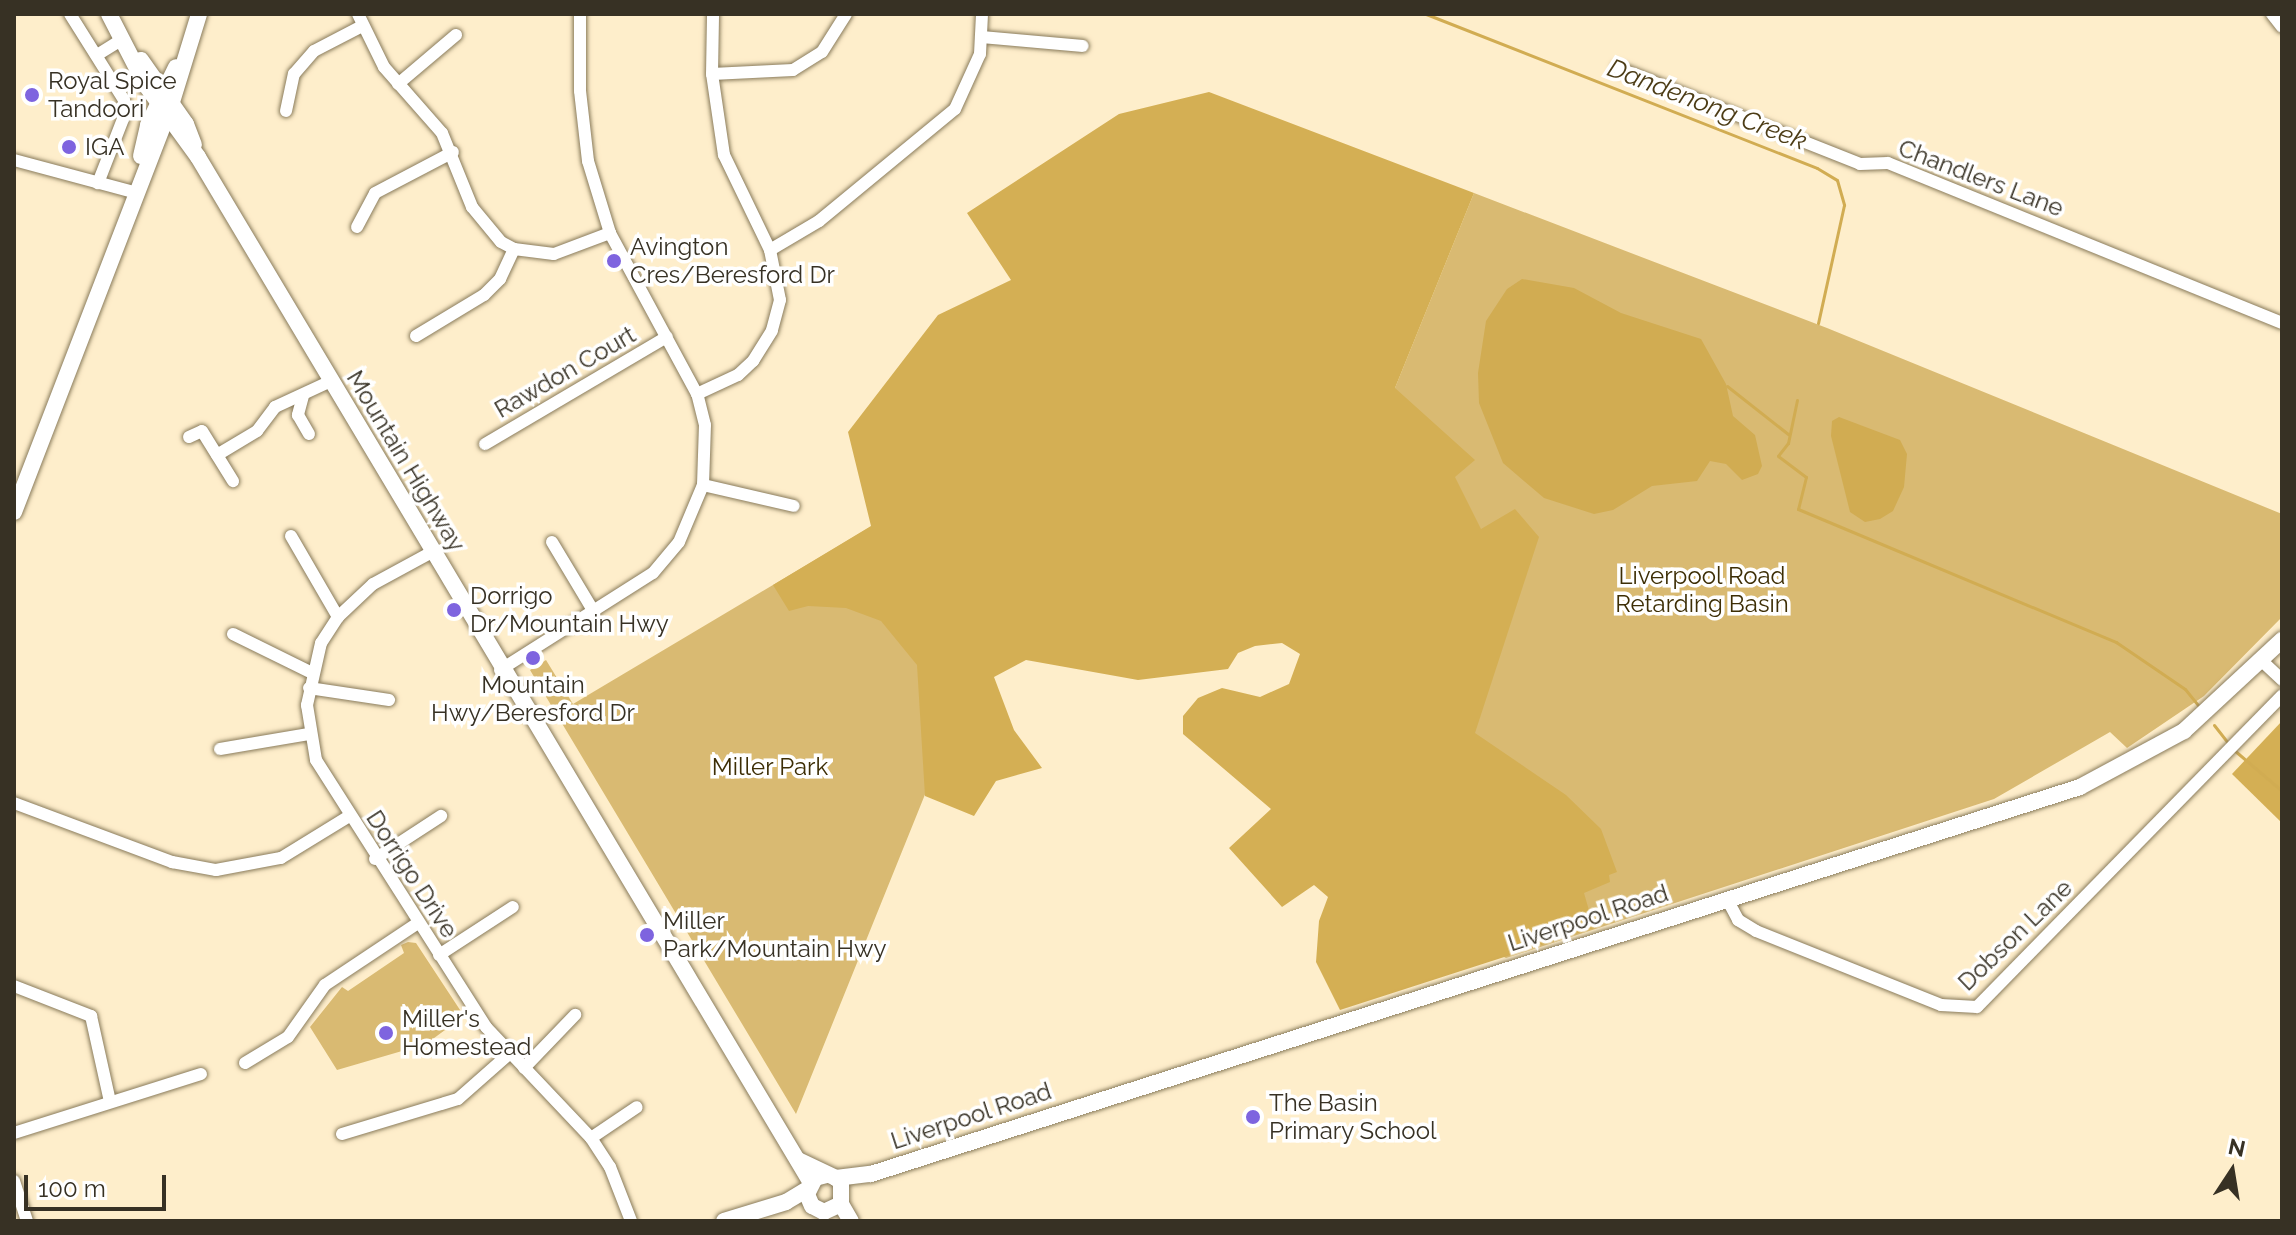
<!DOCTYPE html>
<style>
body{margin:0}
#map{position:relative;width:2296px;height:1235px;overflow:hidden;background:#feeecb;font-family:Raleway,sans-serif}
div>[style]{position:absolute}
[style*='--x']{left:calc(var(--x)*1px);top:calc(var(--y)*1px);width:calc(var(--w)*1px);rotate:calc(var(--a)*1deg)}
.green>*{inset:0;background:#d9ba72}
.forest>*{inset:0;background:#d4af54}
.water>*{inset:0;background:#d1ac52}
.stream>*{height:3px;margin:-1.5px;padding:0 1.5px;transform-origin:1.5px;border-radius:1.5px;background:#d1ac52}
.roads{filter:drop-shadow(0 0 2px #897b5b) drop-shadow(0 0 2px #897b5b)}
.minor>*{height:12px;margin:-6px;padding:0 6px;transform-origin:6px;border-radius:6px;background:#fff}
.major>*{height:16px;margin:-8px;padding:0 8px;transform-origin:8px;border-radius:8px;background:#fff}
.dots>*{width:22px;height:22px;translate:-50% -50%;box-sizing:border-box;border:4px solid #fff;border-radius:50%}
span{translate:-50% -50%;white-space:nowrap;text-align:center;line-height:1.15;-webkit-text-stroke:7px #fff;paint-order:stroke}
.poi-label{font-size:24px;color:#373124}
.left{translate:0 -50%;text-align:left}
.street-label{font-size:24px;color:#373124}
.park-label{font-size:24px;color:#3d2e05}
.water-label{font-size:26px;color:#4c3c16;font-style:italic}
.frame{position:absolute;inset:0;border:16px solid #373124;pointer-events:none}
.north{position:absolute;left:2192px;top:1131px;width:80px;height:80px;-webkit-text-stroke:6px #fff;paint-order:stroke;rotate:12deg;font-size:22px;font-weight:700;line-height:32px;text-align:center;color:#373124}
.north::after{content:'';display:block;margin:auto;width:28px;height:36px;background:#373124;clip-path:polygon(50% 0,100% 100%,50% 72%,0 100%)}
.scale{position:absolute;left:24px;top:1175px;width:142px;height:36px;box-sizing:border-box;border:4px solid #373124;border-top:0;padding-left:10px;font-size:24px;line-height:28px;white-space:nowrap;color:#373124;-webkit-text-stroke:6px #fff;paint-order:stroke}
</style>
<div id="map">
<div class="green">
<i style="clip-path:polygon(1474px 193px,1827px 328px,2282px 514px,2282px 617px,2204px 696px,2127px 748px,2110px 732px,1994px 799px,1506px 958px,1356px 884px,1395px 388px)"></i>
<i style="clip-path:polygon(872px 526px,968px 688px,796px 1114px,530px 670px,546px 660px,573px 704px)"></i>
<i style="clip-path:polygon(408px 942px,416px 943px,464px 1016px,426px 1044px,337px 1070px,310px 1027px,342px 987px,348px 991px,404px 953px,401px 945px)"></i>
</div>
<div class="forest">
<i style="clip-path:polygon(1209px 92px,1474px 193px,1395px 388px,1475px 460px,1455px 477px,1481px 529px,1515px 509px,1539px 537px,1475px 733px,1566px 795px,1601px 829px,1617px 872px,1609px 875px,1610px 882px,1584px 893px,1594px 928px,1340px 1010px,1316px 962px,1319px 921px,1328px 897px,1314px 885px,1282px 907px,1229px 848px,1271px 809px,1183px 734px,1183px 716px,1198px 698px,1222px 688px,1260px 697px,1289px 684px,1300px 654px,1282px 643px,1255px 646px,1238px 653px,1228px 669px,1138px 680px,1026px 660px,994px 677px,1014px 730px,1042px 768px,996px 781px,974px 816px,925px 796px,917px 665px,881px 621px,846px 608px,808px 606px,789px 611px,773px 585px,871px 526px,848px 432px,938px 315px,1011px 280px,967px 213px,1119px 114px)"></i>
<i style="clip-path:polygon(2282px 721px,2282px 823px,2232px 774px)"></i>
</div>
<div class="water">
<i style="clip-path:polygon(1522px 279px,1574px 288px,1621px 313px,1701px 339px,1726px 384px,1733px 416px,1755px 435px,1762px 466px,1758px 474px,1742px 480px,1726px 464px,1710px 461px,1697px 481px,1652px 486px,1613px 510px,1594px 514px,1544px 498px,1503px 463px,1479px 403px,1478px 373px,1486px 321px,1507px 289px)"></i>
<i style="clip-path:polygon(1839px 417px,1900px 440px,1907px 454px,1904px 487px,1893px 511px,1880px 519px,1865px 522px,1850px 512px,1831px 436px,1832px 421px)"></i>
</div>
<div class="stream">
<i style="--x:1426;--y:14;--w:420;--a:21.5"></i>
<i style="--x:1817;--y:168;--w:23;--a:31"></i>
<i style="--x:1837;--y:180;--w:26;--a:74"></i>
<i style="--x:1844;--y:205;--w:121;--a:102.4"></i>
<i style="--x:1727;--y:386;--w:78;--a:38.2"></i>
<i style="--x:1797;--y:400;--w:44;--a:101.8"></i>
<i style="--x:1788;--y:443;--w:16;--a:128"></i>
<i style="--x:1778;--y:456;--w:35;--a:37"></i>
<i style="--x:1806;--y:477;--w:33;--a:104"></i>
<i style="--x:1798;--y:509;--w:345;--a:22.7"></i>
<i style="--x:2116;--y:642;--w:83;--a:34.3"></i>
<i style="--x:2185;--y:689;--w:21;--a:51"></i>
<i style="--x:2214;--y:725;--w:24;--a:52"></i>
<i style="--x:2234;--y:750;--w:63;--a:40.5"></i>
</div>
<div class="roads">
<div class="minor">
<i style="--x:70;--y:14;--w:102;--a:57.9"></i>
<i style="--x:124;--y:100;--w:19;--a:93"></i>
<i style="--x:123;--y:119;--w:69;--a:111.3"></i>
<i style="--x:358;--y:14;--w:59;--a:63.9"></i>
<i style="--x:384;--y:67;--w:88;--a:48.7"></i>
<i style="--x:442;--y:133;--w:80;--a:67.9"></i>
<i style="--x:472;--y:207;--w:45;--a:50.4"></i>
<i style="--x:501;--y:242;--w:15;--a:28"></i>
<i style="--x:514;--y:249;--w:40;--a:7.1"></i>
<i style="--x:554;--y:254;--w:60;--a:-20.6"></i>
<i style="--x:2272;--y:14;--w:16;--a:52"></i>
<i style="--x:982;--y:37;--w:101;--a:5.1"></i>
<i style="--x:97;--y:55;--w:31;--a:-32"></i>
<i style="--x:1618;--y:68;--w:260;--a:21.6"></i>
<i style="--x:1860;--y:164;--w:28;--a:-2"></i>
<i style="--x:1888;--y:163;--w:425;--a:22.1"></i>
<i style="--x:712;--y:74;--w:81;--a:-2.8"></i>
<i style="--x:793;--y:70;--w:34;--a:-32"></i>
<i style="--x:822;--y:52;--w:45;--a:-57.7"></i>
<i style="--x:398;--y:84;--w:76;--a:-40.2"></i>
<i style="--x:286;--y:111;--w:38;--a:-78"></i>
<i style="--x:294;--y:74;--w:30;--a:-49"></i>
<i style="--x:314;--y:51;--w:54;--a:-27.5"></i>
<i style="--x:14;--y:160;--w:127;--a:15"></i>
<i style="--x:357;--y:227;--w:38;--a:-62"></i>
<i style="--x:375;--y:193;--w:88;--a:-27.7"></i>
<i style="--x:770;--y:250;--w:57;--a:-30.6"></i>
<i style="--x:819;--y:221;--w:176;--a:-39.5"></i>
<i style="--x:955;--y:109;--w:60;--a:-65.6"></i>
<i style="--x:980;--y:54;--w:40;--a:-87.1"></i>
<i style="--x:416;--y:336;--w:79;--a:-31.1"></i>
<i style="--x:484;--y:295;--w:23;--a:-45"></i>
<i style="--x:500;--y:279;--w:33;--a:-65"></i>
<i style="--x:697;--y:394;--w:45;--a:-24.9"></i>
<i style="--x:738;--y:375;--w:21;--a:-43"></i>
<i style="--x:753;--y:361;--w:36;--a:-58"></i>
<i style="--x:772;--y:330;--w:31;--a:-75"></i>
<i style="--x:780;--y:300;--w:51;--a:-101.3"></i>
<i style="--x:770;--y:250;--w:106;--a:-115.8"></i>
<i style="--x:724;--y:155;--w:82;--a:-98.4"></i>
<i style="--x:712;--y:74;--w:60;--a:-89"></i>
<i style="--x:303;--y:396;--w:20;--a:105"></i>
<i style="--x:298;--y:415;--w:22;--a:60"></i>
<i style="--x:189;--y:437;--w:14;--a:-25"></i>
<i style="--x:202;--y:431;--w:59;--a:58.2"></i>
<i style="--x:485;--y:444;--w:211;--a:-30.5"></i>
<i style="--x:217;--y:455;--w:47;--a:-31"></i>
<i style="--x:257;--y:431;--w:30;--a:-53"></i>
<i style="--x:275;--y:407;--w:62;--a:-24.9"></i>
<i style="--x:703;--y:485;--w:93;--a:13"></i>
<i style="--x:291;--y:536;--w:94;--a:59.9"></i>
<i style="--x:552;--y:542;--w:82;--a:59"></i>
<i style="--x:432;--y:552;--w:67;--a:151.5"></i>
<i style="--x:373;--y:584;--w:48;--a:136.7"></i>
<i style="--x:338;--y:617;--w:31;--a:123"></i>
<i style="--x:321;--y:643;--w:64;--a:102.7"></i>
<i style="--x:307;--y:705;--w:56;--a:80.7"></i>
<i style="--x:316;--y:760;--w:317;--a:57.5"></i>
<i style="--x:486;--y:1027;--w:153;--a:46.6"></i>
<i style="--x:591;--y:1138;--w:35;--a:57"></i>
<i style="--x:610;--y:1167;--w:58;--a:68.7"></i>
<i style="--x:233;--y:634;--w:88;--a:26.3"></i>
<i style="--x:2263;--y:662;--w:26;--a:43"></i>
<i style="--x:500;--y:670;--w:181;--a:-32.4"></i>
<i style="--x:653;--y:573;--w:40;--a:-50"></i>
<i style="--x:679;--y:542;--w:62;--a:-67.2"></i>
<i style="--x:703;--y:485;--w:60;--a:-88.1"></i>
<i style="--x:705;--y:425;--w:32;--a:-104"></i>
<i style="--x:697;--y:394;--w:183;--a:-118.4"></i>
<i style="--x:610;--y:233;--w:75;--a:-107"></i>
<i style="--x:588;--y:161;--w:70;--a:-96.5"></i>
<i style="--x:580;--y:91;--w:77;--a:-90"></i>
<i style="--x:309;--y:688;--w:81;--a:8.5"></i>
<i style="--x:220;--y:749;--w:90;--a:-9.6"></i>
<i style="--x:14;--y:803;--w:169;--a:20.5"></i>
<i style="--x:172;--y:862;--w:45;--a:10.3"></i>
<i style="--x:216;--y:870;--w:66;--a:-10.5"></i>
<i style="--x:281;--y:858;--w:79;--a:-31.5"></i>
<i style="--x:375;--y:859;--w:79;--a:-33.1"></i>
<i style="--x:1727;--y:899;--w:24;--a:62"></i>
<i style="--x:1738;--y:920;--w:21;--a:31"></i>
<i style="--x:1756;--y:931;--w:199;--a:21.8"></i>
<i style="--x:1941;--y:1005;--w:36;--a:3"></i>
<i style="--x:1977;--y:1007;--w:436;--a:-45.6"></i>
<i style="--x:439;--y:955;--w:88;--a:-33"></i>
<i style="--x:14;--y:986;--w:83;--a:21.3"></i>
<i style="--x:91;--y:1016;--w:88;--a:77.5"></i>
<i style="--x:245;--y:1063;--w:50;--a:-31.2"></i>
<i style="--x:288;--y:1037;--w:64;--a:-54.6"></i>
<i style="--x:325;--y:985;--w:112;--a:-33.7"></i>
<i style="--x:524;--y:1068;--w:74;--a:-46.1"></i>
<i style="--x:14;--y:1133;--w:196;--a:-17.5"></i>
<i style="--x:342;--y:1134;--w:121;--a:-16.8"></i>
<i style="--x:458;--y:1099;--w:68;--a:-41.4"></i>
<i style="--x:591;--y:1138;--w:55;--a:-34"></i>
<i style="--x:14;--y:1181;--w:42;--a:72"></i>
</div>
<div class="major">
<i style="--x:109;--y:14;--w:79;--a:62.8"></i>
<i style="--x:145;--y:84;--w:90;--a:54"></i>
<i style="--x:198;--y:157;--w:1195;--a:59.14"></i>
<i style="--x:141;--y:60;--w:78;--a:54.9"></i>
<i style="--x:186;--y:124;--w:22;--a:69"></i>
<i style="--x:141;--y:156;--w:32;--a:-77"></i>
<i style="--x:148;--y:125;--w:64;--a:-64.2"></i>
<i style="--x:14;--y:512;--w:439;--a:-68.9"></i>
<i style="--x:172;--y:102;--w:92;--a:-72.9"></i>
<i style="--x:798;--y:1160;--w:42;--a:25.3"></i>
<i style="--x:836;--y:1178;--w:6;--a:39"></i>
<i style="--x:841;--y:1182;--w:22;--a:90"></i>
<i style="--x:841;--y:1204;--w:19;--a:155"></i>
<i style="--x:824;--y:1212;--w:13;--a:-153"></i>
<i style="--x:812;--y:1206;--w:13;--a:-113"></i>
<i style="--x:807;--y:1194;--w:18;--a:-63"></i>
<i style="--x:815;--y:1178;--w:12;--a:-14"></i>
<i style="--x:836;--y:1178;--w:35;--a:-7"></i>
<i style="--x:871;--y:1174;--w:1269;--a:-17.75"></i>
<i style="--x:2080;--y:787;--w:118;--a:-28.3"></i>
<i style="--x:2184;--y:731;--w:134;--a:-42.9"></i>
<i style="--x:841;--y:1204;--w:20;--a:60"></i>
<i style="--x:724;--y:1221;--w:65;--a:-17"></i>
<i style="--x:786;--y:1202;--w:26;--a:-31"></i>
</div>
</div>
<div class="dots">
<i style="left:32px;top:95px;background:#7e64df"></i>
<i style="left:69px;top:147px;background:#7e64df"></i>
<i style="left:614px;top:261px;background:#7e64df"></i>
<i style="left:454px;top:610px;background:#7e64df"></i>
<i style="left:533px;top:658px;background:#7e64df"></i>
<i style="left:647px;top:935px;background:#7e64df"></i>
<i style="left:386px;top:1033px;background:#7e64df"></i>
<i style="left:1253px;top:1117px;background:#7e64df"></i>
</div>
<div class="poi-label">
<span class="left" style="left:48px;top:95px">Royal Spice<br>Tandoori</span>
<span class="left" style="left:85px;top:147px">IGA</span>
<span class="left" style="left:630px;top:261px">Avington<br>Cres/Beresford Dr</span>
<span class="left" style="left:470px;top:610px">Dorrigo<br>Dr/Mountain Hwy</span>
<span style="left:533px;top:699px">Mountain<br>Hwy/Beresford Dr</span>
<span class="left" style="left:663px;top:935px">Miller<br>Park/Mountain Hwy</span>
<span class="left" style="left:402px;top:1033px">Miller's<br>Homestead</span>
<span class="left" style="left:1269px;top:1117px">The Basin<br>Primary School</span>
</div>
<div class="street-label">
<span style="left:1981px;top:178px;rotate:21deg">Chandlers Lane</span>
<span style="left:565px;top:372px;rotate:-30deg">Rawdon Court</span>
<span style="left:406px;top:461px;rotate:59deg">Mountain Highway</span>
<span style="left:412px;top:874px;rotate:57deg">Dorrigo Drive</span>
<span style="left:1588px;top:918px;rotate:-18deg">Liverpool Road</span>
<span style="left:2015px;top:935px;rotate:-44deg">Dobson Lane</span>
<span style="left:971px;top:1116px;rotate:-18deg">Liverpool Road</span>
</div>
<div class="park-label">
<span style="left:1702px;top:590px">Liverpool Road<br>Retarding Basin</span>
<span style="left:770px;top:767px">Miller Park</span>
</div>
<div class="water-label">
<span style="left:1707px;top:105px;rotate:21deg">Dandenong Creek</span>
</div>
<div class="frame"></div>
<div class="north">N</div>
<div class="scale">100 m</div>
</div>
